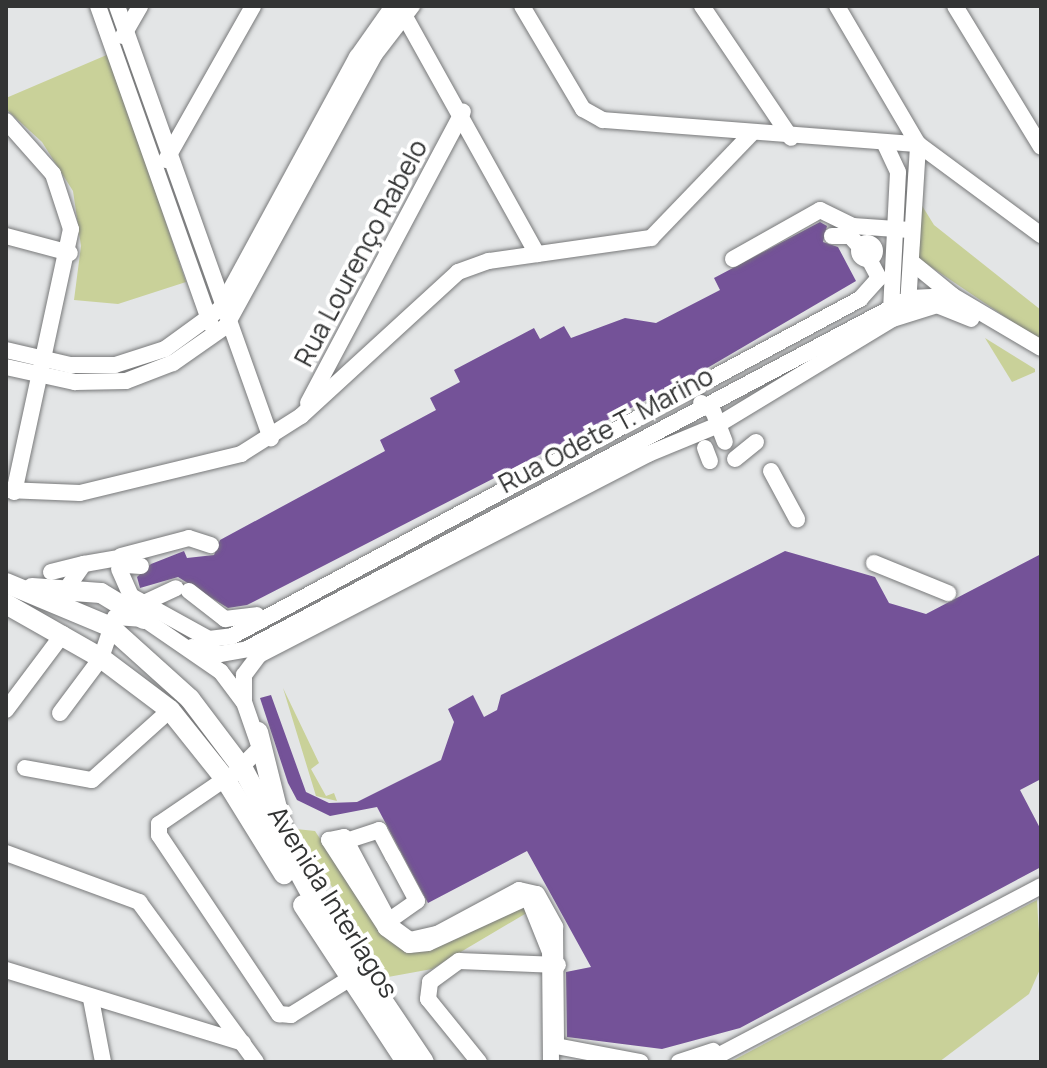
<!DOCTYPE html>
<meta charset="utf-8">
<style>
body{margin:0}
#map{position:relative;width:1047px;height:1068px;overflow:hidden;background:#e3e5e6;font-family:Manrope,sans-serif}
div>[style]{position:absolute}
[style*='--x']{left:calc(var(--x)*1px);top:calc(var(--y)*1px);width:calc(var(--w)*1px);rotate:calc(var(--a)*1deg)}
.green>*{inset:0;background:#c9d199}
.building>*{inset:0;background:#745298}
.roads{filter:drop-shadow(0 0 2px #78797a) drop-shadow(0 0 2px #78797a)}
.minor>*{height:16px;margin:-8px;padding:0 8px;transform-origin:8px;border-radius:8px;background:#fff}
.minor>.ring{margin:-8px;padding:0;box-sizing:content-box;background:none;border:16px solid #fff;border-radius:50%}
.major>*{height:20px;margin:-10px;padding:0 10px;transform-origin:10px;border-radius:10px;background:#fff}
span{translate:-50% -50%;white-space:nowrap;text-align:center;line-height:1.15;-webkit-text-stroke:8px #fff;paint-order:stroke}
.street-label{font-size:26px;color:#333434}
.frame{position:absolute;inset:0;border:8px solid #333434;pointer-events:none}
</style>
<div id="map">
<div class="green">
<i style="clip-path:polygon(109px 54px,186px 282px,118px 304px,74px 300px,81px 246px,73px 191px,42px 142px,6px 109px,6px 98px)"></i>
<i style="clip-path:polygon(921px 204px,934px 225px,1041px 310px,1041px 341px,918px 258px)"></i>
<i style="clip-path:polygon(985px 338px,1035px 369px,1035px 372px,1012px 382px)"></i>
<i style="clip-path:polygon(283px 688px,319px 763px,311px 769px,326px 796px,334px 793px,337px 801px,316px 796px)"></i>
<i style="clip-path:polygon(296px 829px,315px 831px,379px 929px,400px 947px,528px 905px,530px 911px,432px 969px,388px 977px)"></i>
<i style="clip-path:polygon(1037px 900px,1041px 967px,1029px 994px,939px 1062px,730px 1062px)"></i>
</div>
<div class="building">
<i style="clip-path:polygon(820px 222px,827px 226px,823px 242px,838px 247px,856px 281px,697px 374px,247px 605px,228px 608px,178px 577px,140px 588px,137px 577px,151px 564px,184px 551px,187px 558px,214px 555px,220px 540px,385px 451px,380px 440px,436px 410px,430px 398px,460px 382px,454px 370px,534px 328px,540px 339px,564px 326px,571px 338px,625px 318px,656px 323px,720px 290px,714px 278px)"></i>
<i style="clip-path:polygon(785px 551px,875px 577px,889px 603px,926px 614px,1041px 554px,1041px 779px,1020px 790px,1041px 830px,1041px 867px,740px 1028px,662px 1049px,567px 1037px,566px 972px,591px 967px,527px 851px,428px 903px,377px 807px,330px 816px,297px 800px,288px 783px,260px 698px,271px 695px,306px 792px,329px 803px,357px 802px,441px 760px,454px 722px,448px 709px,473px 695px,484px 717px,497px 710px,501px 695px)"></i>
</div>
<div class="roads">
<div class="minor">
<i style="--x:98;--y:6;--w:338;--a:70.5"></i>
<i style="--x:117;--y:6;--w:459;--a:70.4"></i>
<i style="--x:399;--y:6;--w:284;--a:60.9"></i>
<i style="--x:522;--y:6;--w:120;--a:59.4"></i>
<i style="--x:583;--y:109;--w:23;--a:29"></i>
<i style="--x:603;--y:120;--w:316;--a:4.4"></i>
<i style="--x:702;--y:6;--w:159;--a:56"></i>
<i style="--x:837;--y:6;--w:160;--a:59.6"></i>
<i style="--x:918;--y:144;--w:153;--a:36.5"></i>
<i style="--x:955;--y:6;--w:165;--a:58.6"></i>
<i style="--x:123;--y:36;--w:34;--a:-60"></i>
<i style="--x:6;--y:121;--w:71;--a:48.4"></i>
<i style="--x:53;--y:174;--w:58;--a:71.9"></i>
<i style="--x:71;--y:229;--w:269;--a:102.2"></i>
<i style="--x:884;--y:142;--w:33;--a:65"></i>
<i style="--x:898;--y:172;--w:140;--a:92.9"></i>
<i style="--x:166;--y:160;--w:177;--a:-60.5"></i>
<i style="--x:6;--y:236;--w:66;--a:14.9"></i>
<i style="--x:832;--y:236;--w:18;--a:0"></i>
<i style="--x:850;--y:236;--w:15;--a:48"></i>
<i class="ring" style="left:859px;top:243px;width:0;height:0"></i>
<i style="--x:733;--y:259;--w:100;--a:-29.4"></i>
<i style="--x:820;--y:210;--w:37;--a:26"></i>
<i style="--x:853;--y:226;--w:57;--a:4"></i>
<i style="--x:914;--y:264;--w:49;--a:39.2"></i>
<i style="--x:908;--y:305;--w:161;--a:-86.4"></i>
<i style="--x:6;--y:350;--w:66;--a:13.2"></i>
<i style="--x:70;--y:365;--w:45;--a:0"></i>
<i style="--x:115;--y:365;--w:52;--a:-17.7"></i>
<i style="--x:165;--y:349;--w:68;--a:-36"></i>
<i style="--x:220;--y:309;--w:287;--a:-61.5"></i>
<i style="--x:357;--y:57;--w:62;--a:-54.8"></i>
<i style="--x:6;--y:367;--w:71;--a:12.3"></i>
<i style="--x:75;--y:382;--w:51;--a:-1.1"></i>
<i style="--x:126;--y:381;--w:50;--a:-21"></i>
<i style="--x:173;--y:363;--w:65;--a:-34.9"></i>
<i style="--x:226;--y:326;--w:310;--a:-61.3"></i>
<i style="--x:375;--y:54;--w:61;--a:-52.4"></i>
<i style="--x:308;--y:403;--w:330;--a:-62"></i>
<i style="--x:701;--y:403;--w:14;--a:34"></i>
<i style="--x:713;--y:411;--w:33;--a:69"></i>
<i style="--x:705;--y:448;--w:14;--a:69"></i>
<i style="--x:735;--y:459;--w:27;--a:-39"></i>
<i style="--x:771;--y:471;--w:55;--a:61.6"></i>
<i style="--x:6;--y:490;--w:74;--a:2.3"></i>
<i style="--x:80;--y:493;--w:166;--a:-13.6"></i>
<i style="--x:241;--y:454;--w:71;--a:-32.3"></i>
<i style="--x:301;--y:416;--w:213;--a:-42.5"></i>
<i style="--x:458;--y:272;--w:33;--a:-20"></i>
<i style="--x:489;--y:261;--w:164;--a:-8.1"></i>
<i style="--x:651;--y:238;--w:144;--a:-46.1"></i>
<i style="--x:121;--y:556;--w:70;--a:-14.8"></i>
<i style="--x:189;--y:538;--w:23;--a:18"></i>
<i style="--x:874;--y:563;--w:80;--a:22.1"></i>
<i style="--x:126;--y:565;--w:15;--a:4"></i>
<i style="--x:119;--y:569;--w:30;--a:66"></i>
<i style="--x:131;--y:596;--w:89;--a:28.9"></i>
<i style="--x:209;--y:639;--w:23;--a:-7"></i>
<i style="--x:232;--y:636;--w:713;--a:-28.22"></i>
<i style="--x:860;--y:299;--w:28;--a:-48"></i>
<i style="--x:879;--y:278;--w:21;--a:-118"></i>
<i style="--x:51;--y:572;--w:34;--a:-14"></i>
<i style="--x:67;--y:588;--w:29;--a:-55"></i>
<i style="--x:84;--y:564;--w:34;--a:-10"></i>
<i style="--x:189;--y:591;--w:46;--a:37.9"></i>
<i style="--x:225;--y:619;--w:32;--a:-7"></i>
<i style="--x:144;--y:603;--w:35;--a:-25"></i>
<i style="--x:192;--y:647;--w:29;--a:14"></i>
<i style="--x:220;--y:654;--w:27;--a:-10"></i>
<i style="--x:247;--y:649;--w:750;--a:-27.9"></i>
<i style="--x:910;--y:298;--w:43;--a:-2.7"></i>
<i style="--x:953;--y:296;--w:102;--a:30.6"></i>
<i style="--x:244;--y:702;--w:27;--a:-90"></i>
<i style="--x:244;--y:675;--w:25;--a:-53"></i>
<i style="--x:259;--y:655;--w:438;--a:-27.3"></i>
<i style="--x:648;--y:454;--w:74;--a:-22.4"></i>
<i style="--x:716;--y:426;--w:207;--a:-31.2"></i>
<i style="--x:893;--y:319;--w:46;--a:-17.7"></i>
<i style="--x:937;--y:305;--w:37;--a:22"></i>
<i style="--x:6;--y:710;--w:95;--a:-53.1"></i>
<i style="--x:60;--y:713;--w:69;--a:-53.3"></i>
<i style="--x:101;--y:658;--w:43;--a:-71.1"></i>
<i style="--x:115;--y:617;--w:29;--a:4"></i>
<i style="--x:144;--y:619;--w:93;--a:34.5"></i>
<i style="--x:221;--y:672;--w:38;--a:53"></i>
<i style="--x:244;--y:702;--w:49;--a:70.8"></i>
<i style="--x:260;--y:748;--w:37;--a:135"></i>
<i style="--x:25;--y:768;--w:68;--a:10.2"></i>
<i style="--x:92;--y:780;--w:105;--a:-41.9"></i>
<i style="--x:225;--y:779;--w:80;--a:145.7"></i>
<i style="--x:159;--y:824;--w:11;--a:90"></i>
<i style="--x:159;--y:835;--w:216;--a:56.2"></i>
<i style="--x:279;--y:1014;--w:12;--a:5"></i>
<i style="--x:291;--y:1015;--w:68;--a:-31.8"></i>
<i style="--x:346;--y:841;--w:35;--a:-18"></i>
<i style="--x:379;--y:830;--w:30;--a:62"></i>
<i style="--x:393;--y:856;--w:51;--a:61.9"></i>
<i style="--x:417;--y:901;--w:35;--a:145"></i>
<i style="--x:6;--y:853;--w:142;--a:20.2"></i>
<i style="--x:139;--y:902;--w:198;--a:53.8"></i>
<i style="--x:6;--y:970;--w:248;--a:17.1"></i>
<i style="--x:91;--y:999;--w:64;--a:79.2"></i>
<i style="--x:479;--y:1062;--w:81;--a:-129"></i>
<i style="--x:428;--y:999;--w:17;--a:-83"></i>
<i style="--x:430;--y:982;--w:36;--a:-36"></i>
<i style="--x:459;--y:961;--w:99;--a:2.3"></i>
<i style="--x:551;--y:1062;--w:110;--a:-90.5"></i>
<i style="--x:550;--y:952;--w:59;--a:-111.8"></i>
<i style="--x:528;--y:897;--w:110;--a:155.3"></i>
<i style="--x:428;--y:943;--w:19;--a:174"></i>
<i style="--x:409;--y:945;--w:29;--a:-144"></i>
<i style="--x:386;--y:928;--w:105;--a:-122.9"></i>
<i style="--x:329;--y:840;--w:15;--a:-11"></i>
<i style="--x:344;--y:837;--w:102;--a:61.9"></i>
<i style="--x:392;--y:927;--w:22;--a:36"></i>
<i style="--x:410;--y:940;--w:28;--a:-13"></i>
<i style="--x:437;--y:934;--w:93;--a:-28.2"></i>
<i style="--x:519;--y:890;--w:18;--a:13"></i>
<i style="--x:537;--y:894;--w:38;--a:61"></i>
<i style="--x:555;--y:927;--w:119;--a:89.5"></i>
<i style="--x:556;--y:1046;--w:86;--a:10.8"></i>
<i style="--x:679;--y:1062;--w:36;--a:-18"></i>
<i style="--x:706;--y:1062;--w:378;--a:-27.7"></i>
</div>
<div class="major">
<i style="--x:6;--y:583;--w:112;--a:22.7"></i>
<i style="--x:109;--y:626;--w:109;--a:42"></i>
<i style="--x:190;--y:699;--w:88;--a:52.9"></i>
<i style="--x:243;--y:769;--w:142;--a:61.5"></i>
<i style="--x:311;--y:894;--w:202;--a:56.1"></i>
<i style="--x:32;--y:588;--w:69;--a:4.1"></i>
<i style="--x:101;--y:593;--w:50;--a:31.2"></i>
<i style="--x:6;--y:604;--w:109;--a:29.6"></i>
<i style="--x:101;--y:658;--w:86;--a:37"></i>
<i style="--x:170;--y:710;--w:88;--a:51.4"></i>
<i style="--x:225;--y:779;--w:112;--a:58.2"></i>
<i style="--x:258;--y:732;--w:103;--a:76"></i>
<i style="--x:303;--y:905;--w:188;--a:56.7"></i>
</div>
</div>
<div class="street-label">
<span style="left:361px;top:253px;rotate:-62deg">Rua Lourenço Rabelo</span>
<span style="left:606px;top:430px;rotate:-28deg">Rua Odete T. Marino</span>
<span style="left:333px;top:902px;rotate:58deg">Avenida Interlagos</span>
</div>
<div class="frame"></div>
</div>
